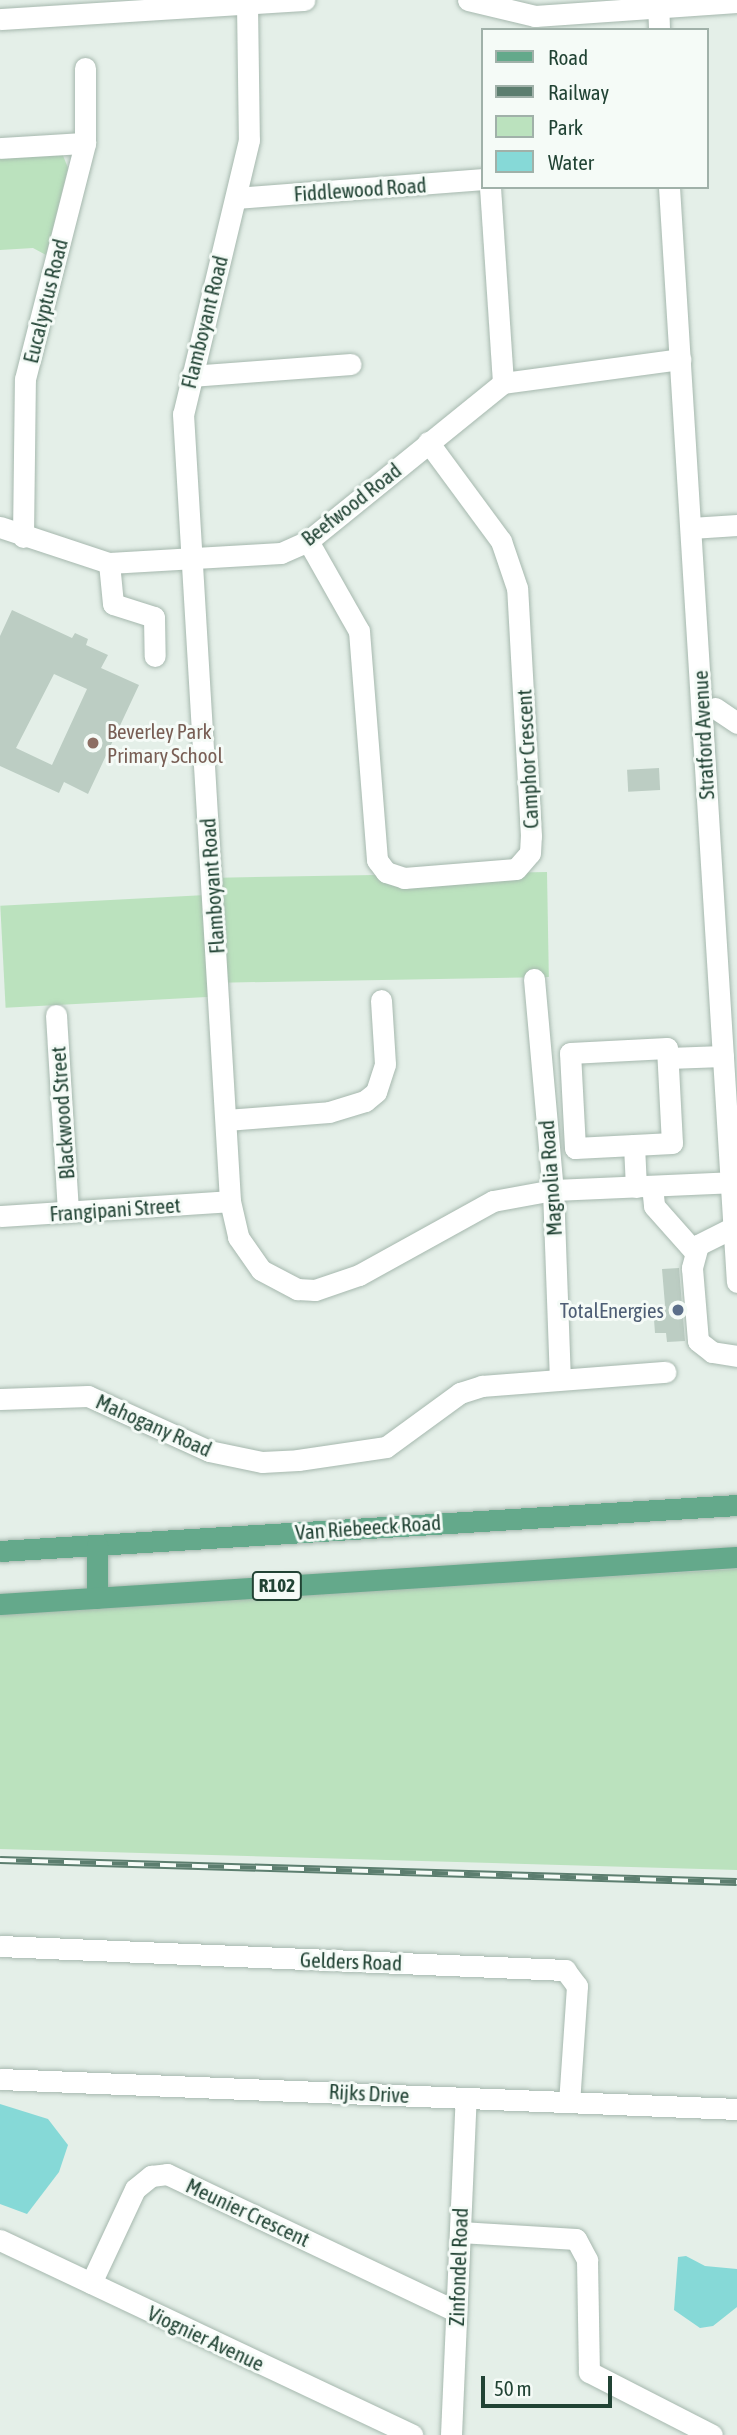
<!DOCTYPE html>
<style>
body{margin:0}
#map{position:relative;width:737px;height:2435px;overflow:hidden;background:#e4efe8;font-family:"Asap Condensed",sans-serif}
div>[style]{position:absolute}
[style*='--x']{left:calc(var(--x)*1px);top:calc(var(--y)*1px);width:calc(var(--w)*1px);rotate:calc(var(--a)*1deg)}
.green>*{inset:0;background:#bbe2be;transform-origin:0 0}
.water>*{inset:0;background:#86d9d7}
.building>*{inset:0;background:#bccdc3;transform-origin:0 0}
.roads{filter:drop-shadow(0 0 2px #a6b8ae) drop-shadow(0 0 2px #a6b8ae)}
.minor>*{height:21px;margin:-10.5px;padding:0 10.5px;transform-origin:10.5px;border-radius:10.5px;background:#fff}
.major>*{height:21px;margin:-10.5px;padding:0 10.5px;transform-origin:10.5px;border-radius:10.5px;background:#64a98b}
.rail>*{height:8px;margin-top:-4px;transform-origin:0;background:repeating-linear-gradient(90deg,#f5fbf7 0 16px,#5c7e6f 0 32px);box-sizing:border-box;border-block:2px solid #5c7e6f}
.dots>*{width:19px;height:19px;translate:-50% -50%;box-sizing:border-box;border:4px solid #f5fbf7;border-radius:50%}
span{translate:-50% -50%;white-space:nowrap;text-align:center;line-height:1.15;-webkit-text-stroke:6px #f5fbf7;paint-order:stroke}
.shield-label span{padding:2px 5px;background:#f5fbf7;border:2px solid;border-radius:5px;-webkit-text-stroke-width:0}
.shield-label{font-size:19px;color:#214334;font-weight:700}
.street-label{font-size:21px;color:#214334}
.education-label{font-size:21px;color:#785e54}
.left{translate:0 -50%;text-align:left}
.service-label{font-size:21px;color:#4e5e75}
.right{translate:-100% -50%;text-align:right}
.legend{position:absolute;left:481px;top:28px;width:228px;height:161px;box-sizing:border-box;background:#f5fbf7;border:2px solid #a0b1a9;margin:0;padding:9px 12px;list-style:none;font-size:21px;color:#214334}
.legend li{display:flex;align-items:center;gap:14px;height:35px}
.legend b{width:35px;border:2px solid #a0b1a9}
.scale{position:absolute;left:481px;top:2376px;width:131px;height:32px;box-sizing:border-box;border:4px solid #214334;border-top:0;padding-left:9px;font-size:21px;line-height:24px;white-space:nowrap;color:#214334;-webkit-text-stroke:5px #f5fbf7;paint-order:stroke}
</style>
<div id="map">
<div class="green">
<i style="clip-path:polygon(62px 153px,68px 168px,46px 255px,33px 248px,0 250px,0 154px)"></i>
<i style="left:547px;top:872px;width:105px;height:328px;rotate:89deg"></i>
<i style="left:206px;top:895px;width:102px;height:206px;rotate:87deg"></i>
<i style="clip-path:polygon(737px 1569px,737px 1870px,0 1849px,0 1612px)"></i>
</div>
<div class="water">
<i style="clip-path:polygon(0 2104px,48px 2119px,68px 2145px,59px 2172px,27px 2214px,0 2204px)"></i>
<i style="clip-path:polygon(686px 2256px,705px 2266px,737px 2269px,737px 2307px,713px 2326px,700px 2328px,674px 2310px,678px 2257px)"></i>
</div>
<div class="building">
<i style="clip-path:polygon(evenodd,12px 610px,72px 638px,75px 633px,88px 639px,86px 645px,108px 655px,101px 668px,139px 685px,88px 794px,64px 782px,59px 793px,0 766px,0 636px,12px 610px,54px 674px,87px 689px,52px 765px,16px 748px,54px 674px)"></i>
<i style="left:659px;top:768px;width:22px;height:32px;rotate:87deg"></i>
<i style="clip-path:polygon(679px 1268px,685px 1341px,667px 1342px,666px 1333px,655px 1333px,653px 1306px,665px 1305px,662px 1269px)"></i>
</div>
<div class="roads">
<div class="minor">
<i style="--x:468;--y:0;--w:69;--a:13.4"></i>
<i style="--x:535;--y:16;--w:202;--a:-4"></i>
<i style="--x:658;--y:0;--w:30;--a:88"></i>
<i style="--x:247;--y:4;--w:136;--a:89.2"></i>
<i style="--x:249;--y:140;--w:282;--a:103.5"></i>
<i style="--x:183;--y:414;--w:788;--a:86.58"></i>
<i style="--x:230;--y:1201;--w:37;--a:77"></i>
<i style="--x:238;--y:1237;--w:40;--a:55.1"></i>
<i style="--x:261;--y:1270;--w:41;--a:27.8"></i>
<i style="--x:297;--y:1289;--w:18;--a:3"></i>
<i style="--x:315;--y:1290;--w:46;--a:-18.8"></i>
<i style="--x:359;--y:1275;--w:153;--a:-28.9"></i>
<i style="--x:493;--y:1201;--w:61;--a:-10.4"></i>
<i style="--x:553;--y:1190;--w:184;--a:-2.5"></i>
<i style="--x:0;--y:19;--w:305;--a:-3.6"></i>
<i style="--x:0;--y:148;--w:85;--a:-3.4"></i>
<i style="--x:490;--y:187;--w:196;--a:86.2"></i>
<i style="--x:669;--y:187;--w:1097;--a:86.45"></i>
<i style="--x:236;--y:198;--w:248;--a:-4.4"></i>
<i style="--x:191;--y:376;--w:160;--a:-4.3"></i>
<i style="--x:0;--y:527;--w:115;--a:18.3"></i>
<i style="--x:109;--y:563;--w:172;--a:-3.3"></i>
<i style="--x:281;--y:553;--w:30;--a:-24"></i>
<i style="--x:308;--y:541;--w:251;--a:-39"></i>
<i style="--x:503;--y:383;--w:179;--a:-7.7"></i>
<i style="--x:691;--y:528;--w:46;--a:-3.7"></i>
<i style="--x:23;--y:537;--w:158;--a:-89.3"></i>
<i style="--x:25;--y:379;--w:244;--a:-75.7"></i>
<i style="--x:85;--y:143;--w:75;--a:-90"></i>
<i style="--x:308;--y:541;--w:103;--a:60.5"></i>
<i style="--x:359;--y:631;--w:230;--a:85.5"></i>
<i style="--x:377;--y:860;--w:15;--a:53"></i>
<i style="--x:386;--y:872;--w:19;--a:18"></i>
<i style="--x:404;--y:878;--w:112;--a:-4.6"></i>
<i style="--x:516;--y:869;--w:21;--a:-49"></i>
<i style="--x:530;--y:853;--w:17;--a:-87"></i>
<i style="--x:531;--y:836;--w:248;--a:-93.2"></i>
<i style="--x:517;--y:588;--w:50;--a:-108.8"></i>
<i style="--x:501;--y:541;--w:123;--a:-126.4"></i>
<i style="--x:109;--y:563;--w:41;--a:84.4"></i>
<i style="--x:113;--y:604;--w:43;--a:17.6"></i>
<i style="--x:154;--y:617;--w:39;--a:89"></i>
<i style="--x:715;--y:708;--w:27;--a:34"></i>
<i style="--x:534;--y:979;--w:212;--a:84.9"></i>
<i style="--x:553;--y:1190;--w:188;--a:87.9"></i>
<i style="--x:56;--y:1015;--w:196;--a:86.5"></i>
<i style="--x:667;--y:1048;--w:95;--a:87"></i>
<i style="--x:672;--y:1143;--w:97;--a:177"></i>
<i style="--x:575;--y:1148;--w:95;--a:-93"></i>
<i style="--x:570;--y:1053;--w:97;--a:-3"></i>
<i style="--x:668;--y:1058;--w:55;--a:-2.1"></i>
<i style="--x:226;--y:1120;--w:103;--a:-4.4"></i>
<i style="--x:329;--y:1112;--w:38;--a:-17"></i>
<i style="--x:365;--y:1101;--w:14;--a:-39"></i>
<i style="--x:376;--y:1092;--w:29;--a:-72"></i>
<i style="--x:385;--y:1064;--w:64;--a:-93.6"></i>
<i style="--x:634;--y:1145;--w:42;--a:87.3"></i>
<i style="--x:652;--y:1186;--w:20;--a:84"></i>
<i style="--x:654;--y:1206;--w:60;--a:48.4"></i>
<i style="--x:0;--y:1216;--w:230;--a:-3.7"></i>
<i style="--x:734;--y:1227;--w:40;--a:153.4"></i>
<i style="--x:698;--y:1245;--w:24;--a:105"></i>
<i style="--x:692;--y:1268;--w:73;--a:85.3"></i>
<i style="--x:698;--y:1341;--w:18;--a:38"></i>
<i style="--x:712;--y:1352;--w:25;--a:9"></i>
<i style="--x:0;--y:1399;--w:88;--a:-2"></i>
<i style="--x:88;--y:1396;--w:133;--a:24.4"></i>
<i style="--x:209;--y:1451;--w:54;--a:11.7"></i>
<i style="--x:262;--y:1462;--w:36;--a:-3"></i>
<i style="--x:298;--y:1460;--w:89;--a:-8.4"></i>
<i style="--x:386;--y:1447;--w:92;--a:-36.1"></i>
<i style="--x:460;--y:1393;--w:23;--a:-18"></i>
<i style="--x:482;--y:1386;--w:184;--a:-4.4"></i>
<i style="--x:0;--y:1946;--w:566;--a:2.43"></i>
<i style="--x:565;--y:1970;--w:20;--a:53"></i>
<i style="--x:577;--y:1986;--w:116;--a:93.9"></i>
<i style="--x:0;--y:2079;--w:738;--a:2.33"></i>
<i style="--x:460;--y:2232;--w:116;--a:3.5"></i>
<i style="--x:576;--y:2239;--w:24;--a:62"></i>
<i style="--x:587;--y:2260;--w:112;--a:89"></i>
<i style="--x:589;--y:2372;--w:138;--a:27.1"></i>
<i style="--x:0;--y:2240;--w:456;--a:25.3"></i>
<i style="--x:91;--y:2283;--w:104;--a:-64.9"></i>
<i style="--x:135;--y:2189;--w:21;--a:-39"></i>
<i style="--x:151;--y:2176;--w:16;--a:-7"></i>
<i style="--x:167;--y:2174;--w:320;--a:25.4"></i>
<i style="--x:451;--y:2435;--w:337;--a:-87.5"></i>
</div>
<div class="major">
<i style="--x:0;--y:1551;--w:738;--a:-3.57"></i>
<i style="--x:97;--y:1598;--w:53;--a:-90"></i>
<i style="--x:0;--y:1604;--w:738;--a:-3.65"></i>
</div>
</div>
<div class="rail">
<i style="--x:0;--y:1860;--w:737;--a:1.71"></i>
</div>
<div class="dots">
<i style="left:93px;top:743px;background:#8d6e63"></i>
<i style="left:678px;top:1310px;background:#5c6f8a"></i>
</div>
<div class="shield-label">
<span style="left:277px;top:1586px">R102</span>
</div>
<div class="street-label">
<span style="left:360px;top:189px;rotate:-4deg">Fiddlewood Road</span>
<span style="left:45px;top:301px;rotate:-76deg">Eucalyptus Road</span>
<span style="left:204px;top:322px;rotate:-76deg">Flamboyant Road</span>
<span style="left:351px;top:504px;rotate:-38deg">Beefwood Road</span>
<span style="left:703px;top:735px;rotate:-93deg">Stratford Avenue</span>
<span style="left:527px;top:759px;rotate:-93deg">Camphor Crescent</span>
<span style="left:212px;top:886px;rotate:-94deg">Flamboyant Road</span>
<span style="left:62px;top:1113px;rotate:-94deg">Blackwood Street</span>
<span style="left:550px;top:1178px;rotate:-94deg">Magnolia Road</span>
<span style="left:115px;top:1209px;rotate:-4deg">Frangipani Street</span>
<span style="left:154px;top:1425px;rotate:24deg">Mahogany Road</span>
<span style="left:368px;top:1527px;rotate:-4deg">Van Riebeeck Road</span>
<span style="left:351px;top:1961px;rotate:2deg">Gelders Road</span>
<span style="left:369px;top:2093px;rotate:3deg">Rijks Drive</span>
<span style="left:248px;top:2212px;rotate:25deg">Meunier Crescent</span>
<span style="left:458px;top:2267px;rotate:-88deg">Zinfondel Road</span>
<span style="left:206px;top:2338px;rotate:25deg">Viognier Avenue</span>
</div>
<div class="education-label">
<span class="left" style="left:107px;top:743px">Beverley Park<br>Primary School</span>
</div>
<div class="service-label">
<span class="right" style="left:664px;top:1310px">TotalEnergies</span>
</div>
<ul class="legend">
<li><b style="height:9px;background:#64a98b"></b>Road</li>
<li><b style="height:9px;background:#5c7e6f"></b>Railway</li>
<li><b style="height:19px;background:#bbe2be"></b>Park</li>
<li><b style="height:19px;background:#86d9d7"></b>Water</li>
</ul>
<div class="scale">50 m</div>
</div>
